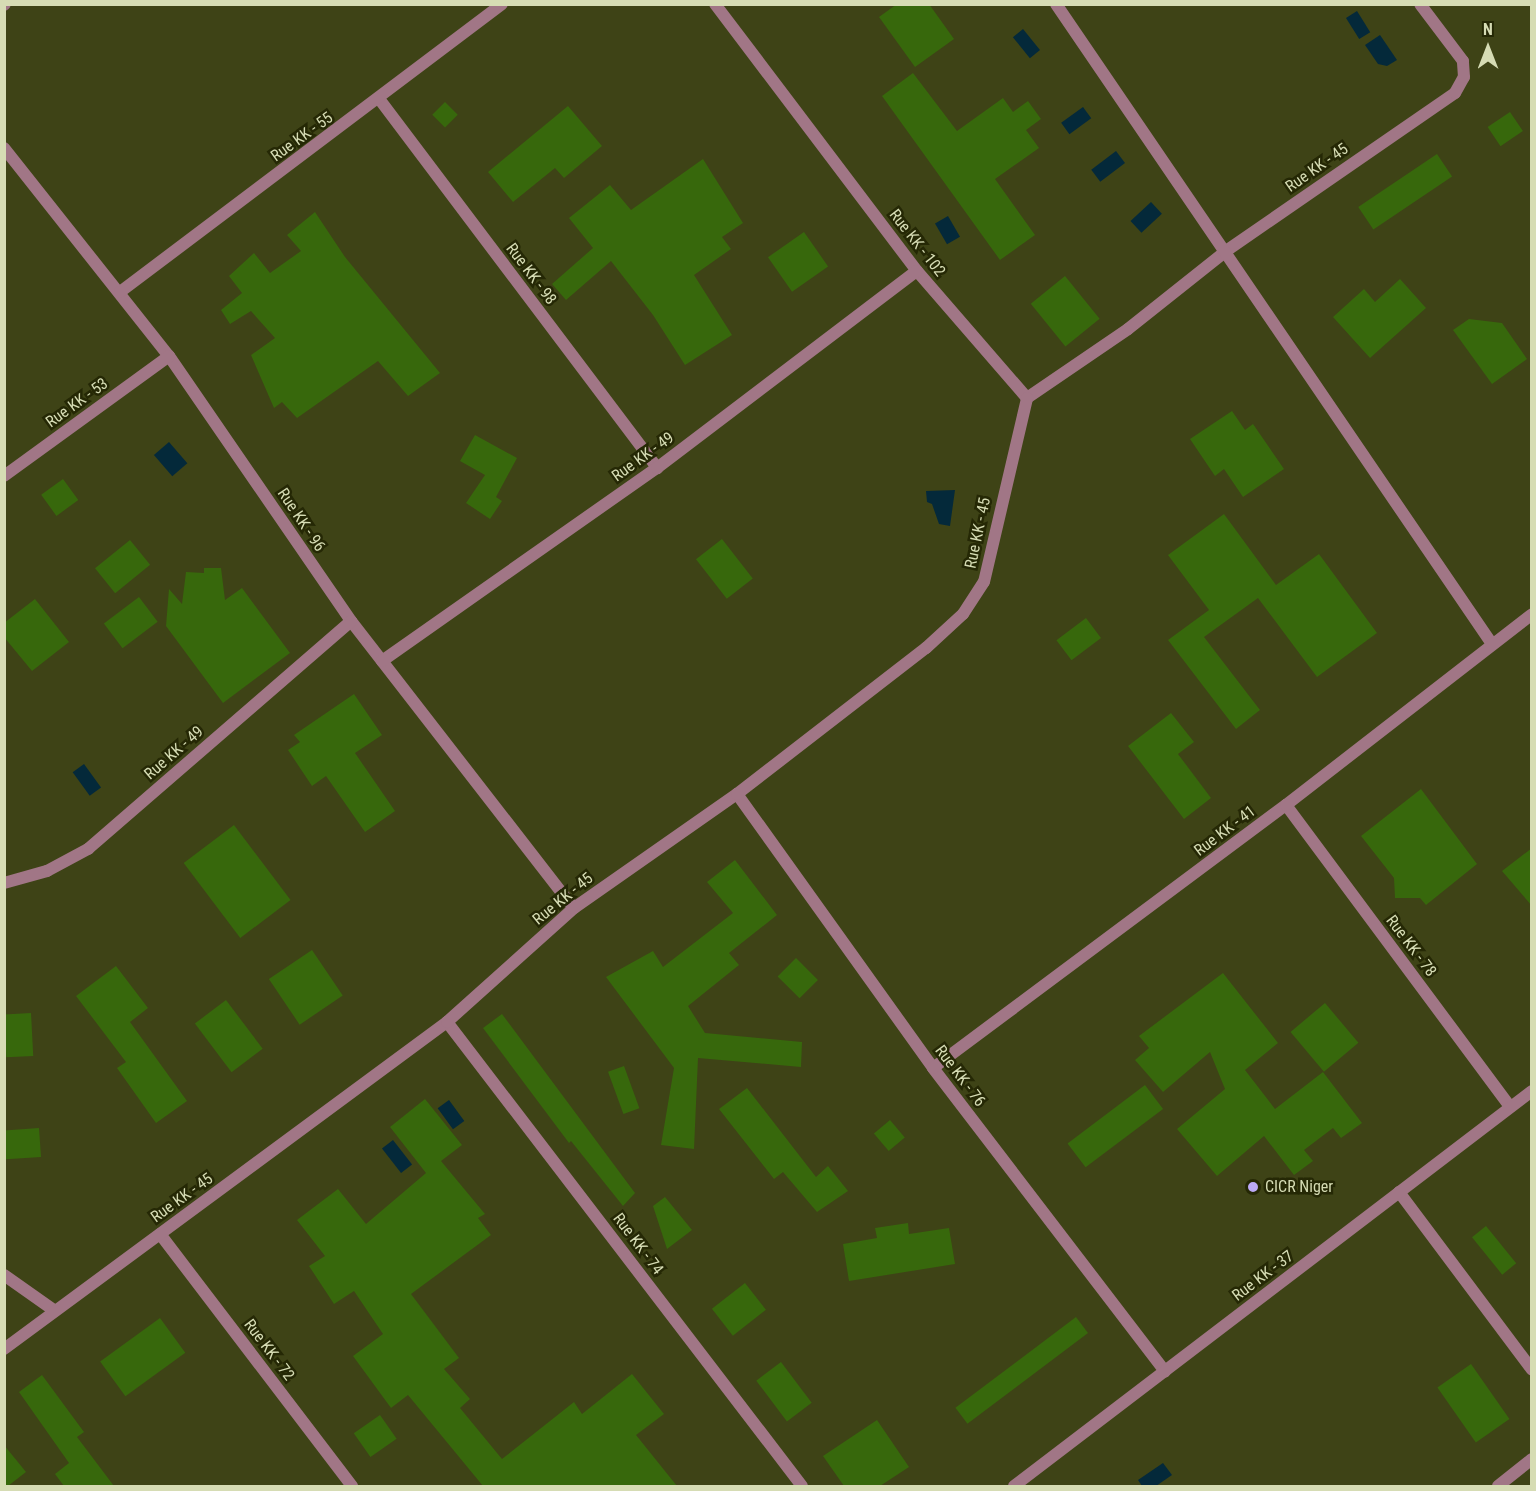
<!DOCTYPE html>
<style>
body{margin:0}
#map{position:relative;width:1536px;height:1491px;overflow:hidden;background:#3e4316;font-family:"Roboto Condensed",sans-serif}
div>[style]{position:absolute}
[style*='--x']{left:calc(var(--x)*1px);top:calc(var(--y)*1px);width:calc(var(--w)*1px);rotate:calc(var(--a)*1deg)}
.water>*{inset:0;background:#04293a;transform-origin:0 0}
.building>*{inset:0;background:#37680c;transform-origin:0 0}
.minor>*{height:12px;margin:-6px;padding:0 6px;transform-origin:6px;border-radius:6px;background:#a17686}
.dots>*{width:16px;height:16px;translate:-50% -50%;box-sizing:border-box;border:3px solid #252805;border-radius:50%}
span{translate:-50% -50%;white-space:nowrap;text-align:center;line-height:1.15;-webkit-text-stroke:5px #252805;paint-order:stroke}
.street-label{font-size:16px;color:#d6dcb4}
.poi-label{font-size:16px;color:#d6dcb4}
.left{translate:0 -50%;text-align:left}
.frame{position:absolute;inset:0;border:6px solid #d6dcb4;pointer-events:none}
.north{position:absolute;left:1458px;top:18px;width:60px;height:60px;-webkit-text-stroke:4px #252805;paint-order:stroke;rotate:0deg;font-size:16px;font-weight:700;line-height:24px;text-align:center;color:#d6dcb4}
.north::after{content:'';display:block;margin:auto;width:21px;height:27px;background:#d6dcb4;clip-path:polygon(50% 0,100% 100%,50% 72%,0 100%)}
</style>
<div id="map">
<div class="water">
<i style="left:1357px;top:11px;width:25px;height:13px;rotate:58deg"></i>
<i style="left:1023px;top:29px;width:27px;height:13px;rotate:51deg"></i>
<i style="clip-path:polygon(1380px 35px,1397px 60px,1387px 66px,1378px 64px,1365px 45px)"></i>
<i style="left:1083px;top:107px;width:14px;height:27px;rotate:54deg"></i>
<i style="left:1116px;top:151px;width:15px;height:31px;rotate:53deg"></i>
<i style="left:1151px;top:202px;width:16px;height:28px;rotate:47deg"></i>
<i style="left:948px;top:216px;width:24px;height:15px;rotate:60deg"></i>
<i style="left:169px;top:442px;width:28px;height:20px;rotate:49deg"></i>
<i style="clip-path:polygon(955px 490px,950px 526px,939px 524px,932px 504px,927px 502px,926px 491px)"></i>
<i style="left:84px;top:764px;width:29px;height:14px;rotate:54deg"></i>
<i style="left:449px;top:1100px;width:26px;height:14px;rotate:54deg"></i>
<i style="left:393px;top:1140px;width:31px;height:14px;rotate:52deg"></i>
<i style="clip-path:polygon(1163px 1463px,1172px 1475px,1156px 1486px,1142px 1486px,1138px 1480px)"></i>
</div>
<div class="building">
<i style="clip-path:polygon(897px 4px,929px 4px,954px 39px,915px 67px,879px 17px)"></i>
<i style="clip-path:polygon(913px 73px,957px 131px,1003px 98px,1013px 112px,1028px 101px,1041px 119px,1026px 130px,1039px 148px,995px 179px,1035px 235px,1000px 260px,882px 96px)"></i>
<i style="left:445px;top:102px;width:18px;height:18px;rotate:45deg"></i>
<i style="clip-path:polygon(568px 106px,602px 146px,564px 178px,555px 168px,513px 202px,488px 172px)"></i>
<i style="left:1510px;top:112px;width:23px;height:27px;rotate:56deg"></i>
<i style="left:1437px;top:154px;width:27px;height:95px;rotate:56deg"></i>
<i style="clip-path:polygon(703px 159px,743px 223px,722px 237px,731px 249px,694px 275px,732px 335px,685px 365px,653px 315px,611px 261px,566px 300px,552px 284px,593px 248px,569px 218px,610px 185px,631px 210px)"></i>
<i style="clip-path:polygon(315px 212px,345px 257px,440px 373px,408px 396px,378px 361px,297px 418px,282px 402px,274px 408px,251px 355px,275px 338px,251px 311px,230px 324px,221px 310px,242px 293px,229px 276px,254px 253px,270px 273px,301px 251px,287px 235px)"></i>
<i style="left:804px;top:232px;width:42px;height:44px;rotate:55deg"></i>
<i style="left:1065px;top:276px;width:55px;height:44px;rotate:51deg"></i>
<i style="clip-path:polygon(1400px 279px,1426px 308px,1370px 358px,1333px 317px,1364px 289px,1375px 302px)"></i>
<i style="clip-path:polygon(1469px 319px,1502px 323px,1527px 359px,1492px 384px,1453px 330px)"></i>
<i style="clip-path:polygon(1232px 411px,1245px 430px,1253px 424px,1284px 469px,1243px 497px,1224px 469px,1215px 476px,1190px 439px)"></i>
<i style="clip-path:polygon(475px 435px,517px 458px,496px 497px,502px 501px,490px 519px,466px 503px,485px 475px,460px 461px)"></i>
<i style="left:63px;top:479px;width:26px;height:27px;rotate:54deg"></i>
<i style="clip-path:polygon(1224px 514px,1276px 585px,1319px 554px,1377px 633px,1317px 677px,1258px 598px,1204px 637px,1260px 710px,1236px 729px,1168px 640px,1209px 610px,1168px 555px)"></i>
<i style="left:722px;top:539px;width:50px;height:33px;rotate:52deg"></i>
<i style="left:130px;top:540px;width:32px;height:45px;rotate:51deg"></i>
<i style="clip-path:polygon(204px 568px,221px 568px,225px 600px,242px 588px,290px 653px,223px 703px,166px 626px,169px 589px,182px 604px,186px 572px,204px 573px)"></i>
<i style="left:139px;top:597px;width:31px;height:44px;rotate:53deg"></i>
<i style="clip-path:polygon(35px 599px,69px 642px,32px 671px,4px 637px,4px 623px)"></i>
<i style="left:1086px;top:618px;width:25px;height:37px;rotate:53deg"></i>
<i style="clip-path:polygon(354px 694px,382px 735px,355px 753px,395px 811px,365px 832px,326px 776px,312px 786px,288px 750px,300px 742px,294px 735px)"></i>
<i style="clip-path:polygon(1171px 713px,1194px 742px,1178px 754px,1211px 798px,1184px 819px,1128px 746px)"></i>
<i style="clip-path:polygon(1421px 789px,1477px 864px,1426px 905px,1420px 898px,1395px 898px,1394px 878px,1361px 836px)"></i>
<i style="left:234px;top:825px;width:94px;height:63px;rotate:53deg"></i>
<i style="clip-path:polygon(1532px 848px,1532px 906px,1502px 871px)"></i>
<i style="clip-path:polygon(735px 860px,777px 915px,729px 953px,739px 965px,688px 1006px,705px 1033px,802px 1042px,801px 1067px,698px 1058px,694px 1149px,661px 1145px,674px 1068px,606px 977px,653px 951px,663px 967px,733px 913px,707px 882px)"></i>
<i style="left:312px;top:950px;width:55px;height:52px;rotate:56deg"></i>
<i style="left:796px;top:958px;width:31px;height:26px;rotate:45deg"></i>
<i style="clip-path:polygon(116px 966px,148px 1008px,130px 1022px,187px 1101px,156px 1123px,117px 1068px,126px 1062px,76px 996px)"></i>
<i style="clip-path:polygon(1223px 973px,1278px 1043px,1245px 1070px,1275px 1109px,1323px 1072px,1362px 1123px,1341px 1138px,1333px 1128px,1304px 1150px,1313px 1161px,1294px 1175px,1264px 1136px,1217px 1176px,1177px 1129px,1225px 1089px,1210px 1052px,1163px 1092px,1135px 1060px,1149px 1048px,1139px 1036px)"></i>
<i style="left:226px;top:1000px;width:61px;height:39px;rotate:53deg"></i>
<i style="left:1325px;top:1003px;width:52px;height:45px;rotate:50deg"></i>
<i style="left:31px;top:1013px;width:43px;height:27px;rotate:87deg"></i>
<i style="clip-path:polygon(502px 1014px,635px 1193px,623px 1206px,571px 1141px,569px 1143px,483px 1028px)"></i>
<i style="left:624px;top:1066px;width:45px;height:17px;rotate:70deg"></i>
<i style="left:1145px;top:1085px;width:30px;height:97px;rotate:53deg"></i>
<i style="clip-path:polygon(747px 1088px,816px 1177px,828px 1166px,848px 1191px,817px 1212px,783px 1172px,774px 1179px,719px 1109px)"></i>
<i style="clip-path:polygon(425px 1099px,462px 1145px,441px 1161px,485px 1214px,478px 1218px,491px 1235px,411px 1294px,459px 1358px,444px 1369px,470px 1399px,460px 1408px,502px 1459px,574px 1402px,582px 1414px,632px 1374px,664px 1414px,636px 1435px,677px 1486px,483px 1486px,408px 1395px,391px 1408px,353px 1356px,383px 1334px,354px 1291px,334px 1304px,309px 1266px,325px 1256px,297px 1220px,338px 1189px,366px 1224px,426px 1173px,390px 1127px)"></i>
<i style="left:890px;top:1120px;width:23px;height:21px;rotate:50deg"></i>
<i style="left:39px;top:1128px;width:29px;height:35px;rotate:86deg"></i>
<i style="clip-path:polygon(665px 1197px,692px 1230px,667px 1249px,653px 1206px)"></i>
<i style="clip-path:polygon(908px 1223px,909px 1234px,949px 1228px,955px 1264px,849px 1281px,843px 1244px,877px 1238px,875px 1228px)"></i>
<i style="left:1486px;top:1226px;width:48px;height:18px;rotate:51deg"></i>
<i style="left:745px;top:1283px;width:34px;height:42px;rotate:52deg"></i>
<i style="left:1076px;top:1317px;width:20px;height:151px;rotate:53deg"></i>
<i style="left:160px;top:1318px;width:43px;height:74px;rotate:54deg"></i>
<i style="left:781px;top:1362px;width:51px;height:31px;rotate:53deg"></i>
<i style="left:1471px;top:1364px;width:67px;height:41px;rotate:55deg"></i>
<i style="clip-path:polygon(42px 1375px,84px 1432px,77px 1437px,114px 1486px,64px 1486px,55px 1474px,69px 1463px,19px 1392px)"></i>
<i style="left:380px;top:1415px;width:29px;height:32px;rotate:55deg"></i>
<i style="clip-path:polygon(877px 1420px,909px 1467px,880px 1486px,844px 1486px,823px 1456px)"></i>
<i style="clip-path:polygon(4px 1445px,26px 1472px,8px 1486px,4px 1486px)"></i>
</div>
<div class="minor">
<i style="--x:715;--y:4;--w:335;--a:52.9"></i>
<i style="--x:917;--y:271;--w:168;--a:49.1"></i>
<i style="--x:1027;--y:398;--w:122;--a:-34.3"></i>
<i style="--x:1128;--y:329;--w:125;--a:-38.5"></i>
<i style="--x:1226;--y:251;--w:278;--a:-34.6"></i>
<i style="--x:1455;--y:93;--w:18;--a:-61"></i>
<i style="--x:1464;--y:77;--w:16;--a:-94"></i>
<i style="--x:1463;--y:61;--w:71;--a:-127"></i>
<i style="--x:1056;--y:4;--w:774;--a:55.74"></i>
<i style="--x:4;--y:5;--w:1;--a:-45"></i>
<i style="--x:380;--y:100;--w:461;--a:53"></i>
<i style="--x:4;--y:148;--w:265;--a:51.6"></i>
<i style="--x:169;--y:356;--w:321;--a:55.5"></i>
<i style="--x:351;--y:621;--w:363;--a:52.2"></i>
<i style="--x:120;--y:292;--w:478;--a:-37"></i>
<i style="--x:4;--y:476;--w:204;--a:-36"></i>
<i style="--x:382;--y:661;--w:336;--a:-35.1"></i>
<i style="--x:657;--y:468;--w:326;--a:-37.2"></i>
<i style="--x:737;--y:794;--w:337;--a:54.4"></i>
<i style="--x:933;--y:1068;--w:382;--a:52.6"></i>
<i style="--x:1286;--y:805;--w:376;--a:53.4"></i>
<i style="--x:4;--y:883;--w:45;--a:-15.6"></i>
<i style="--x:47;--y:871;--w:47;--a:-28.2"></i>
<i style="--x:88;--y:849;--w:348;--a:-40.9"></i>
<i style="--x:447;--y:1022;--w:584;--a:52.58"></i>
<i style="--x:933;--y:1068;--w:440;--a:-36.7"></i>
<i style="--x:1286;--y:805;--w:311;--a:-37.8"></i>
<i style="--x:1399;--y:1192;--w:222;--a:53.2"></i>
<i style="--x:160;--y:1234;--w:317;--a:52.7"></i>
<i style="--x:4;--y:1275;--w:62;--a:35.2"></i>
<i style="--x:4;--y:1349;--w:551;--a:-36.43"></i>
<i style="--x:447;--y:1022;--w:171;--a:-41.9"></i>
<i style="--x:574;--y:908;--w:199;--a:-35"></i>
<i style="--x:737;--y:794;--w:239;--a:-37.7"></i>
<i style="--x:926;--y:648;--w:50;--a:-42.6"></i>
<i style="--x:963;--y:614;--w:38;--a:-57"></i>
<i style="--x:984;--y:582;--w:189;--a:-76.8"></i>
<i style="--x:1014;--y:1486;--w:651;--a:-37.33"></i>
<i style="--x:1498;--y:1486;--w:43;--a:-38.5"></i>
</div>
<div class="dots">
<i style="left:1253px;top:1187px;background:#bcaaf6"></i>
</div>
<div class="street-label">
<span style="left:302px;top:137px;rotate:-36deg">Rue KK - 55</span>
<span style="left:1317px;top:168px;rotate:-35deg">Rue KK - 45</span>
<span style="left:917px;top:243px;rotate:52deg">Rue KK - 102</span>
<span style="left:531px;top:274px;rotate:53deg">Rue KK - 98</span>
<span style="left:77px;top:403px;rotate:-36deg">Rue KK - 53</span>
<span style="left:643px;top:457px;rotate:-36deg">Rue KK - 49</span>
<span style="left:301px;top:520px;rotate:56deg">Rue KK - 96</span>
<span style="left:978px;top:533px;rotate:-78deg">Rue KK - 45</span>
<span style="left:174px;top:753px;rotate:-41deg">Rue KK - 49</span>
<span style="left:1225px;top:831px;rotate:-37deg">Rue KK - 41</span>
<span style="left:563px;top:899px;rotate:-39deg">Rue KK - 45</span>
<span style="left:1411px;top:946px;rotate:53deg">Rue KK - 78</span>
<span style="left:960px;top:1076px;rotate:53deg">Rue KK - 76</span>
<span style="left:182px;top:1198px;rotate:-36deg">Rue KK - 45</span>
<span style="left:638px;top:1244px;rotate:53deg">Rue KK - 74</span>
<span style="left:1263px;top:1276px;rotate:-37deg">Rue KK - 37</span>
<span style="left:269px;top:1350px;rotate:53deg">Rue KK - 72</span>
</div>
<div class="poi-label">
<span class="left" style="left:1265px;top:1187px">CICR Niger</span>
</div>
<div class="frame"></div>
<div class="north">N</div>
</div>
